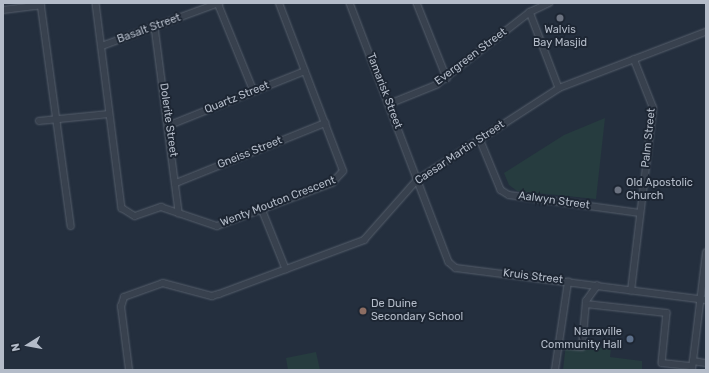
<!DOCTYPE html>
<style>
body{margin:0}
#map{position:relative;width:709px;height:373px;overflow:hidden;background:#242f3e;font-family:Rubik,sans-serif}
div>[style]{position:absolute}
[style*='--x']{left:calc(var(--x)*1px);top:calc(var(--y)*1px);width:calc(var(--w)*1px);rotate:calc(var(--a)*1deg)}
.green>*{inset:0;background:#263c3f}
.roads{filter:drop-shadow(0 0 1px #565f6c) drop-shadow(0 0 1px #565f6c)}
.minor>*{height:5.5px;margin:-2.75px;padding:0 2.75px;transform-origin:2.75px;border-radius:2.75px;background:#38414e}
.dots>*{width:11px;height:11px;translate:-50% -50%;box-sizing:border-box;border:2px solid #1d2633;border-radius:50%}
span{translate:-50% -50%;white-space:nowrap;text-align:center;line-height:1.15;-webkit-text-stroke:4px #1d2633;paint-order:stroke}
.street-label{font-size:11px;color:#b4bcc9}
.poi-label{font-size:11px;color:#b4bcc9}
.left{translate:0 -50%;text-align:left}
.right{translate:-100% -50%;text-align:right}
.frame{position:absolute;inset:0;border:4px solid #b4bcc9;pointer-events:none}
.north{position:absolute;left:8px;top:325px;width:40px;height:40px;-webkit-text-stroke:3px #1d2633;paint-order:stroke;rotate:259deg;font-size:11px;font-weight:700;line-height:16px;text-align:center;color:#b4bcc9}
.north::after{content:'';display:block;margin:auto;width:14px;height:18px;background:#b4bcc9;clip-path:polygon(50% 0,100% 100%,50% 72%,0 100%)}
</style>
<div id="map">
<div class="green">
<i style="clip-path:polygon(605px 118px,596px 199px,517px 191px,509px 185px,504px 173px,564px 135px)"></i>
<i style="clip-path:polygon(566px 344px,611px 349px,610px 357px,642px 361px,642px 370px,563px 370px)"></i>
<i style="clip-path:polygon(316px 352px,320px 370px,288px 370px,286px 358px)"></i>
</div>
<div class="roads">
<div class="minor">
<i style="--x:41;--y:3;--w:225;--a:82.3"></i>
<i style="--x:96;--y:3;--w:207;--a:82.8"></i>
<i style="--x:122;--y:208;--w:15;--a:32"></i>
<i style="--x:135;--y:216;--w:28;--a:-19"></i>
<i style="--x:161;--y:207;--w:59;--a:18.7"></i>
<i style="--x:217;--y:226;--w:123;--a:-20.5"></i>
<i style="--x:332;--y:183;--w:16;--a:-47"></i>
<i style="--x:343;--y:171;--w:180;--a:-110.9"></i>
<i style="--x:218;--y:3;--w:95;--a:67.8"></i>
<i style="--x:350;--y:3;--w:277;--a:69.1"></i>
<i style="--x:449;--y:262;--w:9;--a:41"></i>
<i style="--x:456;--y:268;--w:252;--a:7.3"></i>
<i style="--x:417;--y:3;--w:81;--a:68.2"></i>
<i style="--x:3;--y:10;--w:38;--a:-7"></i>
<i style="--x:530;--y:12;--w:81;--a:69.1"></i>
<i style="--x:155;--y:27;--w:188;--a:82.6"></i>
<i style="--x:102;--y:46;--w:125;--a:-20.2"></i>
<i style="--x:389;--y:104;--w:51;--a:-22"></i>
<i style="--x:436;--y:85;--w:119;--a:-37.8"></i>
<i style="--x:530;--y:12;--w:21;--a:-25"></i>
<i style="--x:39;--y:121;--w:70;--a:-5.7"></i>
<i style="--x:170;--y:125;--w:145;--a:-21.8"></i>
<i style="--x:480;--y:139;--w:55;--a:67.6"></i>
<i style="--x:501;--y:190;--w:9;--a:32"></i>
<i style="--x:509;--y:195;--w:132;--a:7.8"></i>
<i style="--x:176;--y:183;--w:161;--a:-21.9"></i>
<i style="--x:262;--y:209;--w:65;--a:68.2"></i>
<i style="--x:631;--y:291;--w:184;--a:-83.1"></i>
<i style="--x:653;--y:108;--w:52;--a:-111.6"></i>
<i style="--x:586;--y:304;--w:81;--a:6.3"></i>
<i style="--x:667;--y:313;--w:50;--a:95.7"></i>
<i style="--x:662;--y:363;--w:30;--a:6"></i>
<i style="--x:559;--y:345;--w:23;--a:5"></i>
<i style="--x:582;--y:347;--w:46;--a:-85"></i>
<i style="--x:586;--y:301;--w:19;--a:-54"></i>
<i style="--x:693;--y:361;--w:13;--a:9"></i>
<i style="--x:692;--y:369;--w:117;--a:-83.1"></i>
<i style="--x:129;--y:370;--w:64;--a:-97.2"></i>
<i style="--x:121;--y:307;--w:10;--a:-73"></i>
<i style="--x:124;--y:297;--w:41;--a:-19.7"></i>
<i style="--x:163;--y:283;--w:51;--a:14.9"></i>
<i style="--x:212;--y:296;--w:7;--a:-16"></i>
<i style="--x:219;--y:294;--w:155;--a:-20.4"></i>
<i style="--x:364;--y:240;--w:80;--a:-48.5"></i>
<i style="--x:417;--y:180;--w:169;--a:-32.9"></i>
<i style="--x:559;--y:88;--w:157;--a:-20.9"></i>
<i style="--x:555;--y:370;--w:89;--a:-81.6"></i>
</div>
</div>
<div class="dots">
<i style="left:560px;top:18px;background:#6b7280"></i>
<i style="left:618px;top:190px;background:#6b7280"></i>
<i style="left:363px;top:311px;background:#8d6e63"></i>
<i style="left:630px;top:339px;background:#5c6f8a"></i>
</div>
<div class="street-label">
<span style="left:149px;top:29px;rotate:-20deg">Basalt Street</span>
<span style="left:471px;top:57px;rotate:-37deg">Evergreen Street</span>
<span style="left:384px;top:91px;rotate:69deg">Tamarisk Street</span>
<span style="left:237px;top:98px;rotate:-22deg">Quartz Street</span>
<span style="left:168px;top:120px;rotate:82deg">Dolerite Street</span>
<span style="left:649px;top:138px;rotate:-84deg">Palm Street</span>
<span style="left:250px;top:153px;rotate:-22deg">Gneiss Street</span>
<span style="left:460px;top:153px;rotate:-34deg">Caesar Martin Street</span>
<span style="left:554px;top:201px;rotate:8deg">Aalwyn Street</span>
<span style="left:278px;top:202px;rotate:-21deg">Wenty Mouton Crescent</span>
<span style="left:533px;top:277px;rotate:7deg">Kruis Street</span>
</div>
<div class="poi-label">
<span style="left:560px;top:37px">Walvis<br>Bay Masjid</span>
<span class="left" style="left:626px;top:190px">Old Apostolic<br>Church</span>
<span class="left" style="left:371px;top:311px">De Duine<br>Secondary School</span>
<span class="right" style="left:622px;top:339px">Narraville<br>Community Hall</span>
</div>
<div class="frame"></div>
<div class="north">N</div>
</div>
